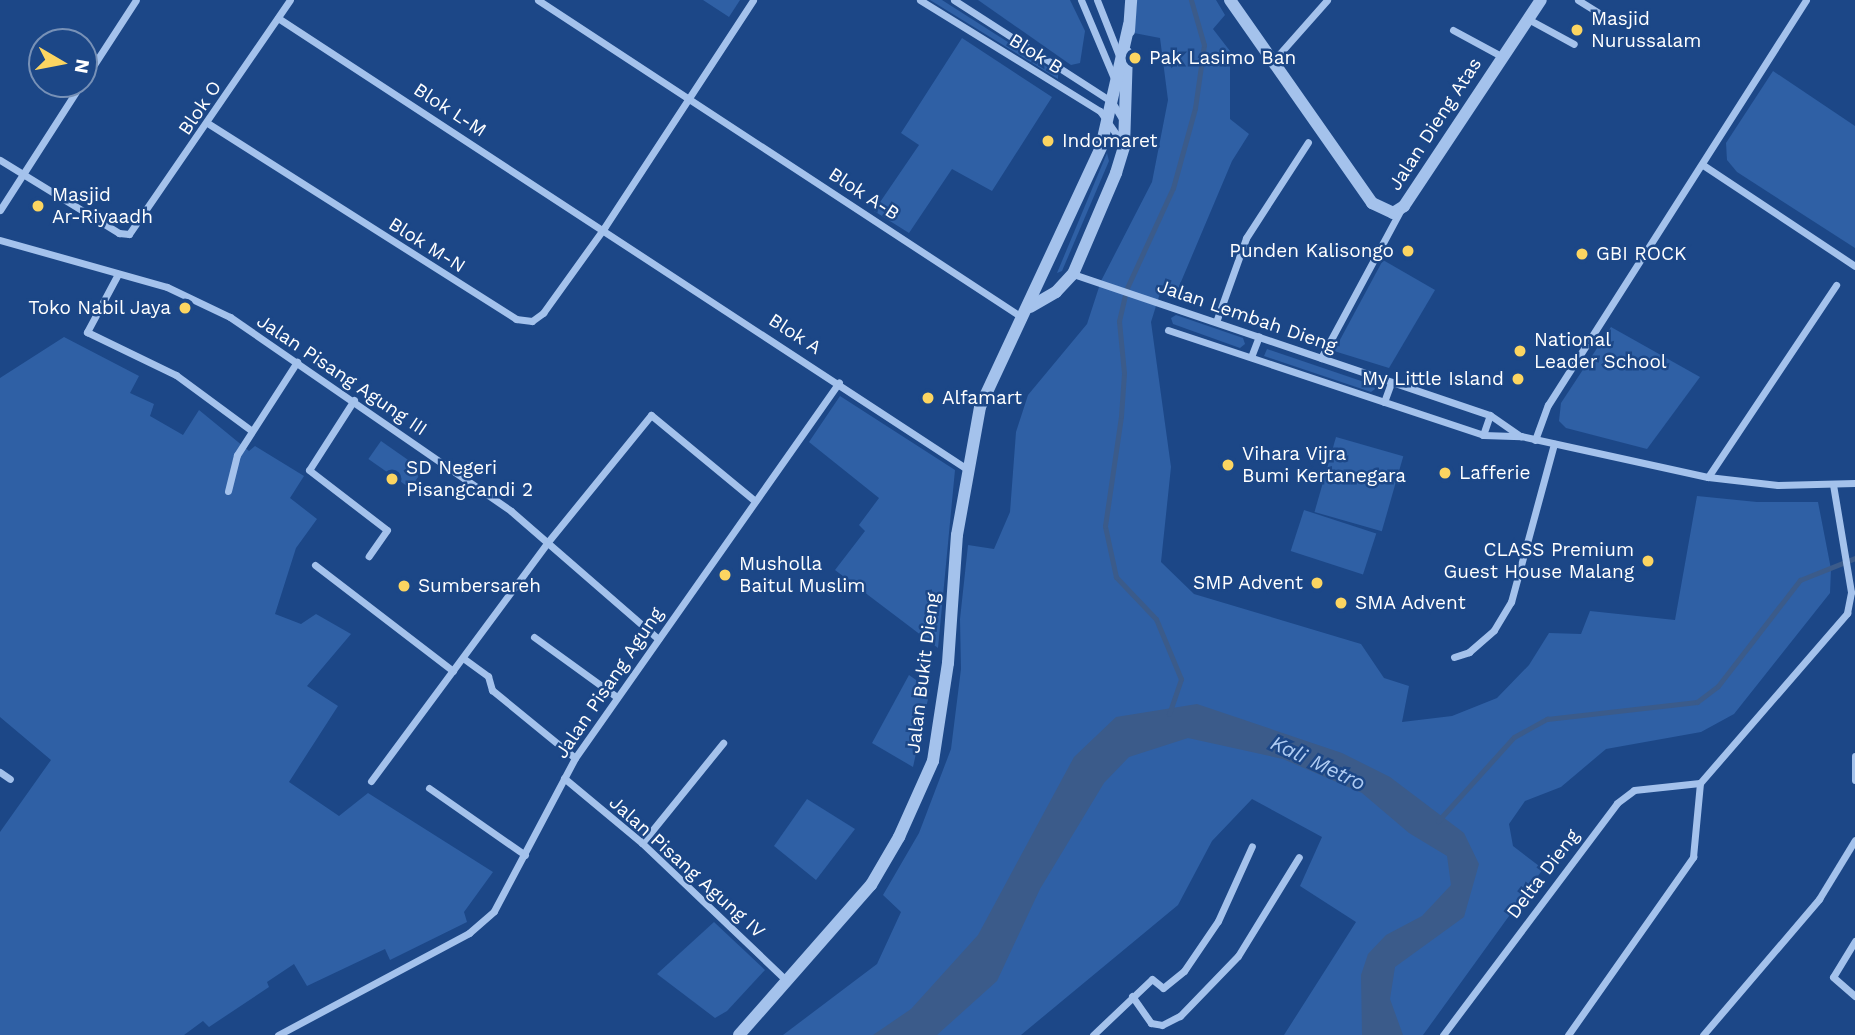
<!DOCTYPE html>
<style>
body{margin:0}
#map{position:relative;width:1855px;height:1035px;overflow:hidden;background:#1c4787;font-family:"Work Sans",sans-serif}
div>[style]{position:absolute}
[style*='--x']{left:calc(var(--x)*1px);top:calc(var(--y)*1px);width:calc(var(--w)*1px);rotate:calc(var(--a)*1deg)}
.green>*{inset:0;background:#2f60a5;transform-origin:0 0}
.water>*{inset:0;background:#3b5b8a}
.stream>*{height:5px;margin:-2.5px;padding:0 2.5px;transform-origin:2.5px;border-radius:2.5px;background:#3b5b8a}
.minor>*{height:7px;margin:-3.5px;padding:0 3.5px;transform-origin:3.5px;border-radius:3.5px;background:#a4c2ec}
.tertiary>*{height:12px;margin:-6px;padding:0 6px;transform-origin:6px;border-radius:6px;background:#a4c2ec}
.dots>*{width:19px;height:19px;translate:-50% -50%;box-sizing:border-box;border:4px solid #1c4787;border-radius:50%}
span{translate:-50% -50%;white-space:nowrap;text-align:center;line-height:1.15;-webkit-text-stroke:5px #1c4787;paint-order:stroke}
.poi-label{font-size:19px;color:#fff}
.left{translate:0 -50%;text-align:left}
.right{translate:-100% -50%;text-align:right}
.street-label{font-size:19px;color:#fff}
.water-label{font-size:21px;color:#afccf3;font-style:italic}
.north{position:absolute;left:28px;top:28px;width:70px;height:70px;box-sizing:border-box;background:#1c4787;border:2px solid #7791b7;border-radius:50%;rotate:100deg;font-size:19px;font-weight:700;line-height:28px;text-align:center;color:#fff}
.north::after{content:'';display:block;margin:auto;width:24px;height:32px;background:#fcd561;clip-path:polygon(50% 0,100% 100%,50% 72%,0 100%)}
</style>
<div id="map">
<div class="green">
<i style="clip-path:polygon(703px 0,740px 0,729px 17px)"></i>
<i style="clip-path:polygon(930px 0,942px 0,1058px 74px,1058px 79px)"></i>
<i style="clip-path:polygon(978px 0,1070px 0,1085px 31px,1080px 63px,1071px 65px)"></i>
<i style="clip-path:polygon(1137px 0,1216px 0,1225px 15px,1213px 29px,1230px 51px,1230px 119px,1249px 134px,1232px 161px,1175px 296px,1161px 290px,1151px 322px,1171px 467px,1161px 562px,1194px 594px,1361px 644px,1384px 678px,1409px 686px,1402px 722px,1452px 716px,1497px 698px,1529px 665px,1549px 633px,1581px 634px,1590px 611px,1675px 620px,1697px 496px,1757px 502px,1818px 502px,1831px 569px,1830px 593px,1734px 714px,1701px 732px,1606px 749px,1561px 787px,1525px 801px,1509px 824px,1513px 846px,1543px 869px,1423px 1035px,1284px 1035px,1356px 922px,1300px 886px,1322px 837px,1252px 799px,1212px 841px,1178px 905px,1021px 1035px,783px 1035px,877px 964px,901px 912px,883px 895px,919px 833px,951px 749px,961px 669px,960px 619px,968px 545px,994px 549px,1010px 512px,1016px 432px,1028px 395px,1087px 324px,1101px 281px,1152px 182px,1168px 100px,1160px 38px,1134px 33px)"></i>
<i style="clip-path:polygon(962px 38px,1052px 97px,992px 191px,952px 169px,909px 233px,874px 211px,919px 145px,901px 133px)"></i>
<i style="clip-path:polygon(1773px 71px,1855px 126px,1855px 248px,1737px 172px,1727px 160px,1726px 143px)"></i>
<i style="clip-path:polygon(1107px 153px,1109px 161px,1062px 271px,1057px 273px)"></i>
<i style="clip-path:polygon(1383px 260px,1435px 290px,1389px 368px,1334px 351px)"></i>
<i style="clip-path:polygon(1176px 315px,1243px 338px,1245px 344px,1240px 348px,1173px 324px,1171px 318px)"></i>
<i style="clip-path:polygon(1611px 327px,1700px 377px,1647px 449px,1566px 428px,1559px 421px,1561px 403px)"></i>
<i style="clip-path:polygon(64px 337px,139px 376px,130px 393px,154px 404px,150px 416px,183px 435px,199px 410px,249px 451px,255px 446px,304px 476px,290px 498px,317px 519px,296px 548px,275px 614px,301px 624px,316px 614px,351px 634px,307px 686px,338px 706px,289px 782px,339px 816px,368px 793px,493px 872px,464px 912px,467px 922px,390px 960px,385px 949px,307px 986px,294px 964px,267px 982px,269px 987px,209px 1027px,203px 1021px,184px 1035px,0 1035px,0 832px,51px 760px,0 717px,0 378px)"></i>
<i style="clip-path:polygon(1267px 349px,1373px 385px,1375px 389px,1371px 392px,1264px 356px)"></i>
<i style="clip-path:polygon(840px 396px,955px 470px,938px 648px,835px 570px,865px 531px,859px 525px,879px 498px,809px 442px)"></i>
<i style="left:1336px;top:437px;width:70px;height:78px;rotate:16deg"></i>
<i style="left:381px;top:441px;width:51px;height:22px;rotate:35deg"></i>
<i style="left:1304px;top:510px;width:76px;height:43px;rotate:18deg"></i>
<i style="clip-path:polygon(909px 675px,930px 690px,913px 767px,872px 743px)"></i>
<i style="clip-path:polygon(807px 799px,855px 829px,816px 880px,774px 846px)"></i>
<i style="clip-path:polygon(714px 922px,765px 970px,727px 1011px,715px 1018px,657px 974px)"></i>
</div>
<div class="water">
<i style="clip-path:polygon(1197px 704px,1342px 753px,1390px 777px,1464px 833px,1479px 864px,1464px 917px,1395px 967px,1390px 999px,1403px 1035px,1362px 1035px,1361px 975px,1368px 954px,1386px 935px,1422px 916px,1451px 885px,1447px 856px,1409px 833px,1362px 793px,1283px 759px,1188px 738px,1129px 757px,1104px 783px,1040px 889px,997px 981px,937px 1035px,873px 1035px,911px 1009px,978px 935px,1074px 757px,1116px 717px)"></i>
</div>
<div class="stream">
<i style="--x:1169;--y:714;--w:37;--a:-71"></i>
<i style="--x:1181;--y:679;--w:65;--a:-112.6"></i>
<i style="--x:1156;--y:619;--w:58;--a:-133.6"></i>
<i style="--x:1116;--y:577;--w:52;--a:-102.2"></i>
<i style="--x:1105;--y:526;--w:111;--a:-81.7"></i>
<i style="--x:1121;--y:416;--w:43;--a:-86"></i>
<i style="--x:1124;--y:373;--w:52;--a:-95.5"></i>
<i style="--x:1119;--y:321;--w:32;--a:-77"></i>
<i style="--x:1126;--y:290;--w:112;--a:-65.3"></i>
<i style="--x:1173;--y:188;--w:83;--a:-74.6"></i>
<i style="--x:1195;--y:108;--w:64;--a:-81.9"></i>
<i style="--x:1204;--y:45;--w:47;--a:-106.1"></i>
<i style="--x:1438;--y:821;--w:113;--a:-47.9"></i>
<i style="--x:1514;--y:737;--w:38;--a:-29"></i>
<i style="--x:1547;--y:719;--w:151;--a:-6.5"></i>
<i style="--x:1697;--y:702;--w:26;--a:-37"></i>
<i style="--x:1718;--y:686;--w:134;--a:-52.3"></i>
<i style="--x:1800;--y:580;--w:59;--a:-21.8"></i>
</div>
<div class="minor">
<i style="--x:538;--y:0;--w:580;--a:33.25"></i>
<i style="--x:920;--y:0;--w:211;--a:31.7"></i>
<i style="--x:1100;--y:111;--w:39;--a:55"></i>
<i style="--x:954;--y:0;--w:188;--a:32.8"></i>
<i style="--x:1112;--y:102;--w:21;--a:59"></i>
<i style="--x:1081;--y:0;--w:85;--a:67.1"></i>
<i style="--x:1097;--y:0;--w:62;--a:68.4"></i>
<i style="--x:1578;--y:0;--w:26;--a:32"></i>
<i style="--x:278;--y:18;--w:823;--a:33.21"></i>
<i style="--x:1528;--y:19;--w:52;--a:28.5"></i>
<i style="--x:1453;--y:30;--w:57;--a:28.4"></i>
<i style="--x:1274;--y:60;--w:80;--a:-48.5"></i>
<i style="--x:84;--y:80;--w:95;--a:-57"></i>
<i style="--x:209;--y:124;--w:364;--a:32.4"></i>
<i style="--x:516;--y:319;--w:16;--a:7"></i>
<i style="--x:532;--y:321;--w:14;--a:-36"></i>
<i style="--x:543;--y:313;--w:105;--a:-54.3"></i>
<i style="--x:604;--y:228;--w:272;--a:-56.8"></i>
<i style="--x:0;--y:160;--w:140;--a:31.5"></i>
<i style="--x:119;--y:233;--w:10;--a:6"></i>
<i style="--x:129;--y:234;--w:284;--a:-55.5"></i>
<i style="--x:1703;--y:165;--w:182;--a:33.6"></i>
<i style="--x:0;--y:210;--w:150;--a:-57.3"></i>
<i style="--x:0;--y:240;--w:173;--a:15.7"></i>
<i style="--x:167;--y:287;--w:70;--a:25.5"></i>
<i style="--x:230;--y:317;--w:341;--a:34.6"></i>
<i style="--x:511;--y:511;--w:195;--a:41"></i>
<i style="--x:118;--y:274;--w:66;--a:118.1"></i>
<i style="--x:87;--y:332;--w:99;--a:25.8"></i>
<i style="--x:176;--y:375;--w:94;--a:36.4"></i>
<i style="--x:1073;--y:274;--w:440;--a:18.7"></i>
<i style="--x:1490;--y:415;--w:37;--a:35"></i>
<i style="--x:1216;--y:322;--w:89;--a:-70.3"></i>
<i style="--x:1246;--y:238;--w:114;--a:-57.1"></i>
<i style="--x:1168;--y:330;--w:332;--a:18.4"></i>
<i style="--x:1483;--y:435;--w:38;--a:2"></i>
<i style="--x:1521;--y:436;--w:191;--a:12.4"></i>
<i style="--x:1708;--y:477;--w:70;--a:6.5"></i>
<i style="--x:1778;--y:485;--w:77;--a:-1.5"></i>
<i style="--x:1251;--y:357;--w:22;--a:-69"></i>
<i style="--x:1321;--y:358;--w:167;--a:-61.7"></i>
<i style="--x:354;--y:400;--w:83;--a:122.7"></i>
<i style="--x:309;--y:470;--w:98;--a:37.6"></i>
<i style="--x:387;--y:530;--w:32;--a:125"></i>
<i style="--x:1384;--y:402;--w:20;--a:-70"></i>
<i style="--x:1483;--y:435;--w:21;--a:-71"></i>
<i style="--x:1535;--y:440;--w:37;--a:-70"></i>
<i style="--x:1548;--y:405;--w:480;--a:-57.5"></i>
<i style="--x:1708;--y:477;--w:231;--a:-56.3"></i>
<i style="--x:228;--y:491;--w:37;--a:-76"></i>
<i style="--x:237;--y:455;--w:111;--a:-57.2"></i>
<i style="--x:315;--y:565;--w:174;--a:37.5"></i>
<i style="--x:534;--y:637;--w:102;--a:35.9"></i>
<i style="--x:1454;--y:657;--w:16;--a:-18"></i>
<i style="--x:1469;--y:652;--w:33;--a:-41"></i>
<i style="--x:1494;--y:630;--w:33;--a:-59"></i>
<i style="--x:1511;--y:602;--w:164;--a:-74.8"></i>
<i style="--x:463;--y:658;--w:31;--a:36"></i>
<i style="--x:488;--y:676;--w:15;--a:74"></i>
<i style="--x:492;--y:690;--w:107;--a:39.3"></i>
<i style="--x:1855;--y:756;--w:24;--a:90"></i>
<i style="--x:0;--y:772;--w:12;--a:35"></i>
<i style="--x:564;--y:778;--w:102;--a:39.8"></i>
<i style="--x:642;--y:843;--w:200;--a:43.6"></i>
<i style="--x:371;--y:781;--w:296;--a:-53.5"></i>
<i style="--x:547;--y:543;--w:165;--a:-50.9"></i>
<i style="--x:651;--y:415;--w:135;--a:39.6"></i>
<i style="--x:429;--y:788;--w:117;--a:34.9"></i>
<i style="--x:642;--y:843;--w:129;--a:-51"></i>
<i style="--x:1855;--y:941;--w:42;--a:121.4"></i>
<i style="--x:1833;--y:977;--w:29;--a:41"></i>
<i style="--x:1132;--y:996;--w:33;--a:55"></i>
<i style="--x:1151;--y:1023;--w:11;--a:10"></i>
<i style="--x:1162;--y:1025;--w:20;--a:-27"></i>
<i style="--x:1180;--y:1016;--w:83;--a:-46"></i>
<i style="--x:1238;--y:956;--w:116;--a:-58.4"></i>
<i style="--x:278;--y:1035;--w:217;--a:-28.1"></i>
<i style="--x:469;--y:933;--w:33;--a:-41"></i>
<i style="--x:494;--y:911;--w:173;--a:-62.1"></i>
<i style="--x:575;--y:758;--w:459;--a:-54.9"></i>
<i style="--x:1093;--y:1035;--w:81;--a:-43.5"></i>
<i style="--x:1152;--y:979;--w:14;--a:39"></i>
<i style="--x:1163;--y:988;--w:27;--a:-39"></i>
<i style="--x:1184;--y:971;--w:60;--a:-55.8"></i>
<i style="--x:1218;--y:921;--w:82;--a:-65.6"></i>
<i style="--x:1443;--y:1035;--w:290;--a:-53.1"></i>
<i style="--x:1617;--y:803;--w:21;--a:-37"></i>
<i style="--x:1634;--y:790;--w:66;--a:-6.1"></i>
<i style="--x:1700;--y:783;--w:225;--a:-49.1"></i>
<i style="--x:1847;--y:613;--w:21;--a:-79"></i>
<i style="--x:1851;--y:592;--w:109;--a:-99.5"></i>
<i style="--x:1568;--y:1035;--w:218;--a:-54.9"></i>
<i style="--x:1693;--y:857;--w:74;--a:-84.6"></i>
<i style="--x:1703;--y:1035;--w:179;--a:-49.5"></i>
<i style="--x:1819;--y:899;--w:69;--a:-58.6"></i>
</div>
<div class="tertiary">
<i style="--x:1230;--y:0;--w:248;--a:55"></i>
<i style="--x:1372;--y:203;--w:23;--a:25"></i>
<i style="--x:1393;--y:213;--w:13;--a:-32"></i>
<i style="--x:1404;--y:206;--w:247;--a:-56.4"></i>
<i style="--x:1129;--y:31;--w:31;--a:-86"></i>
<i style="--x:1030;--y:307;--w:30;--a:-30"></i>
<i style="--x:1056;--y:292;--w:25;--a:-47"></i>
<i style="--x:1073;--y:274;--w:110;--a:-66.9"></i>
<i style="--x:1116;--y:173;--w:27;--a:-73"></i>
<i style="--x:1124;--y:147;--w:94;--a:-88.2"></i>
<i style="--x:739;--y:1035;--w:200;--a:-48.7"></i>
<i style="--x:871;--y:885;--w:56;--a:-59.7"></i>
<i style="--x:899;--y:837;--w:83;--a:-65.9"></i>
<i style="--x:933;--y:761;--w:99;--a:-81.3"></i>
<i style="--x:948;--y:663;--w:128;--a:-86"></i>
<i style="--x:957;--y:535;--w:130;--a:-79.8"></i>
<i style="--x:980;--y:407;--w:287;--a:-65"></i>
<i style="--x:1101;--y:147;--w:125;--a:-77.1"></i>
</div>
<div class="dots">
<i style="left:1577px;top:30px;background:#fcd561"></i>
<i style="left:1135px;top:58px;background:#fcd561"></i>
<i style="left:1048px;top:141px;background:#fcd561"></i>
<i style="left:38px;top:206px;background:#fcd561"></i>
<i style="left:1408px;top:251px;background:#fcd561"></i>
<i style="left:1582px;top:254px;background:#fcd561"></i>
<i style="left:185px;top:308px;background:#fcd561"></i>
<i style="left:1520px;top:351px;background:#fcd561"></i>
<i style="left:1518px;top:379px;background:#fcd561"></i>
<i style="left:928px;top:398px;background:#fcd561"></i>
<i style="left:1228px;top:465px;background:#fcd561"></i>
<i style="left:1445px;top:473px;background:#fcd561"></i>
<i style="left:392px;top:479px;background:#fcd561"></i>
<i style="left:1648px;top:561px;background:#fcd561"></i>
<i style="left:725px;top:575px;background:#fcd561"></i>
<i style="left:1317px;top:583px;background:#fcd561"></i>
<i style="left:404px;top:586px;background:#fcd561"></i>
<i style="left:1341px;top:603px;background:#fcd561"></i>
</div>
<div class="poi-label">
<span class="left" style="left:1591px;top:30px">Masjid<br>Nurussalam</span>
<span class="left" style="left:1149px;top:58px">Pak Lasimo Ban</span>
<span class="left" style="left:1062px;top:141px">Indomaret</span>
<span class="left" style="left:52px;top:206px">Masjid<br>Ar-Riyaadh</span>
<span class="right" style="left:1394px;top:251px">Punden Kalisongo</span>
<span class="left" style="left:1596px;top:254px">GBI ROCK</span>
<span class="right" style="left:171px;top:308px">Toko Nabil Jaya</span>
<span class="left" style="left:1534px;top:351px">National<br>Leader School</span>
<span class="right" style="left:1504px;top:379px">My Little Island</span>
<span class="left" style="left:942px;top:398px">Alfamart</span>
<span class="left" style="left:1242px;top:465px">Vihara Vijra<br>Bumi Kertanegara</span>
<span class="left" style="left:406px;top:479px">SD Negeri<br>Pisangcandi 2</span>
<span class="left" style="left:1459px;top:473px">Lafferie</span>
<span class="right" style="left:1634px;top:561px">CLASS Premium<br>Guest House Malang</span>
<span class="left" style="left:739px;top:575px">Musholla<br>Baitul Muslim</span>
<span class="right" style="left:1303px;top:583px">SMP Advent</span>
<span class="left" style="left:418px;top:586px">Sumbersareh</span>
<span class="left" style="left:1355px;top:603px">SMA Advent</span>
</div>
<div class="street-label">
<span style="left:1036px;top:54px;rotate:32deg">Blok B</span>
<span style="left:200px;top:108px;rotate:-56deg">Blok O</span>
<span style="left:450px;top:110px;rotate:33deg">Blok L-M</span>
<span style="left:1435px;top:124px;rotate:-57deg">Jalan Dieng Atas</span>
<span style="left:864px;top:194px;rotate:33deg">Blok A-B</span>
<span style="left:427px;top:245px;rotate:32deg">Blok M-N</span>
<span style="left:1247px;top:316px;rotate:19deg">Jalan Lembah Dieng</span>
<span style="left:795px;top:334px;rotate:33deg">Blok A</span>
<span style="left:342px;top:375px;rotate:34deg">Jalan Pisang Agung III</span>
<span style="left:923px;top:673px;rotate:-83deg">Jalan Bukit Dieng</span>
<span style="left:609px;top:683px;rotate:-56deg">Jalan Pisang Agung</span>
<span style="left:687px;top:867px;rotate:42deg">Jalan Pisang Agung IV</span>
<span style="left:1543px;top:874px;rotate:-53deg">Delta Dieng</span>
</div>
<div class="water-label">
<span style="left:1318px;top:763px;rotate:25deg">Kali Metro</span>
</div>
<div class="north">N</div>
</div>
